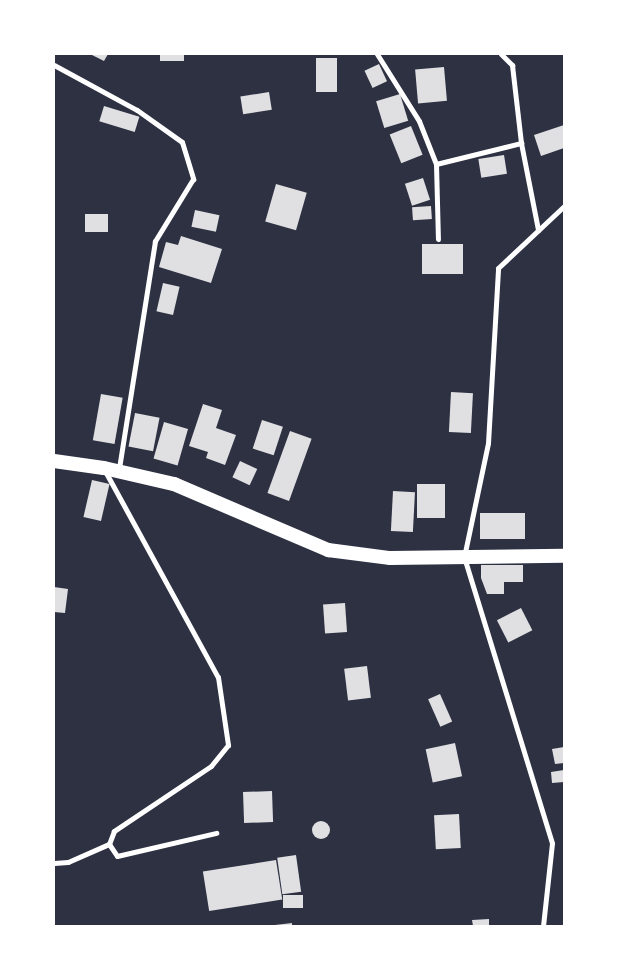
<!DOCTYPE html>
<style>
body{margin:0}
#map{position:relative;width:618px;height:980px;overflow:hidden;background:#2d3142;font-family:"Fira Sans Condensed",sans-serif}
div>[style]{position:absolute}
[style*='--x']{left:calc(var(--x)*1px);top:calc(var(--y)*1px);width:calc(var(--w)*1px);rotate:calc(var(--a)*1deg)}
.building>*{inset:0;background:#e0e0e3;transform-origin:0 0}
.round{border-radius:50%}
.minor>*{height:5px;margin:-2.5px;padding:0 2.5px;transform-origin:2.5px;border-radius:2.5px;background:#fff}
.trunk>*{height:14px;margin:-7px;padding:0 7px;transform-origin:7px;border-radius:7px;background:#fff}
span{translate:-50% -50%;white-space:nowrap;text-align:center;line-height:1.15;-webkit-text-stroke:4px #fff;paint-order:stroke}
.frame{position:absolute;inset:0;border:55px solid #fff;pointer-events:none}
</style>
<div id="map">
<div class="building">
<i style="clip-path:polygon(90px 54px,108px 54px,104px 61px)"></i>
<i style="left:160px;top:54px;width:24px;height:7px"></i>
<i style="left:316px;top:58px;width:21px;height:34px"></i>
<i style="left:379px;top:64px;width:19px;height:16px;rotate:65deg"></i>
<i style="left:444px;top:67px;width:34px;height:29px;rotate:85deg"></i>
<i style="left:269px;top:92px;width:18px;height:29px;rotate:81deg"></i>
<i style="left:400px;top:94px;width:28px;height:25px;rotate:73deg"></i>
<i style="left:104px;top:106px;width:37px;height:16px;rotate:17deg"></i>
<i style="clip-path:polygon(564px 125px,564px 148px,541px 156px,534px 135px)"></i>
<i style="left:411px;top:126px;width:31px;height:23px;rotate:68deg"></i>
<i style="left:504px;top:155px;width:19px;height:26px;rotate:81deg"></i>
<i style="left:423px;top:178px;width:23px;height:19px;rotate:72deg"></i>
<i style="left:276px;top:184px;width:32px;height:39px;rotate:16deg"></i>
<i style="left:431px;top:206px;width:13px;height:19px;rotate:86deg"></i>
<i style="left:195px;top:210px;width:25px;height:17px;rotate:12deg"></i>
<i style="left:85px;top:214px;width:23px;height:18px"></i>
<i style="clip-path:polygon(181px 236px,222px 249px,211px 283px,159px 267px,166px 242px,178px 245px)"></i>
<i style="left:422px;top:244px;width:41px;height:30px"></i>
<i style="left:163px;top:283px;width:17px;height:29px;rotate:13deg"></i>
<i style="left:451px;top:392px;width:22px;height:40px;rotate:3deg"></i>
<i style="left:101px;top:394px;width:22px;height:47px;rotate:10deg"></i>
<i style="clip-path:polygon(203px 404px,222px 410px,216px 428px,236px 435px,225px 465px,206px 458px,208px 452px,189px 446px)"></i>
<i style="left:135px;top:413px;width:25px;height:34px;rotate:11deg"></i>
<i style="left:262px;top:420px;width:22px;height:30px;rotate:18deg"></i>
<i style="left:164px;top:422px;width:25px;height:38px;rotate:16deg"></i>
<i style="left:290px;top:431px;width:23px;height:66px;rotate:20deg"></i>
<i style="left:240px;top:461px;width:19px;height:18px;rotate:25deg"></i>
<i style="left:92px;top:480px;width:18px;height:38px;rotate:13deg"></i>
<i style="left:417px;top:484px;width:28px;height:34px"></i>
<i style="left:393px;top:491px;width:22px;height:40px;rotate:3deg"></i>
<i style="left:480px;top:513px;width:45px;height:26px"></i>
<i style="clip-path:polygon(481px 565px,523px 565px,523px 582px,504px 582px,504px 594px,487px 594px,481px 578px)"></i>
<i style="clip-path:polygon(54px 587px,68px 589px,65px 613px,54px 612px)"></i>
<i style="left:345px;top:603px;width:29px;height:22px;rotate:86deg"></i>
<i style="left:521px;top:608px;width:25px;height:27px;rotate:63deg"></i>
<i style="left:367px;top:666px;width:32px;height:23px;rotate:83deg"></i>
<i style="left:440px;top:694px;width:30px;height:13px;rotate:66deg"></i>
<i style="left:455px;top:743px;width:34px;height:30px;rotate:78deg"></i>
<i style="clip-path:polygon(564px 747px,564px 763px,555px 764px,552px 749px)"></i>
<i style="clip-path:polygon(564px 770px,564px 782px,552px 783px,551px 772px)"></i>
<i style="left:272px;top:791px;width:31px;height:29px;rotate:88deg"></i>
<i style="left:459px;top:814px;width:34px;height:25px;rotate:87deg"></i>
<i class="round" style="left:312px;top:821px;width:18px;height:18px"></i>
<i style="left:296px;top:855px;width:37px;height:19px;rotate:82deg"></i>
<i style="left:276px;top:860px;width:40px;height:74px;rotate:81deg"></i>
<i style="left:303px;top:895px;width:13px;height:20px;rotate:90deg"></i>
<i style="clip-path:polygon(489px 919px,489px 926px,473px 926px,472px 920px)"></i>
<i style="clip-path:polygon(292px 923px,292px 926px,275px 926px,275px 925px)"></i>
</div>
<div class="minor">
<i style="--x:377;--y:54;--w:79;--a:57.9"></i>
<i style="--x:419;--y:121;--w:46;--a:68.4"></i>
<i style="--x:436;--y:164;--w:88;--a:-13.9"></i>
<i style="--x:501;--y:54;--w:16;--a:45"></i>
<i style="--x:512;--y:65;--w:79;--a:83.4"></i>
<i style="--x:521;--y:143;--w:89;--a:78.9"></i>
<i style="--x:54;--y:65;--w:94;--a:28.5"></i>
<i style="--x:137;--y:110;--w:55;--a:35.4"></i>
<i style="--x:182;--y:142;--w:39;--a:73"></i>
<i style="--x:193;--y:179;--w:73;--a:121.5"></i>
<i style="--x:155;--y:241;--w:231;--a:99"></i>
<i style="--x:436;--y:164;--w:75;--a:88.5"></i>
<i style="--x:105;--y:471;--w:235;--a:61.3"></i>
<i style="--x:218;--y:677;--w:69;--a:81.6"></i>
<i style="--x:228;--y:745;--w:27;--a:129"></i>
<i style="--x:211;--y:766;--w:117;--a:146.2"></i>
<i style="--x:114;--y:831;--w:14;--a:111"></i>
<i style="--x:109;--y:844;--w:14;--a:56"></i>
<i style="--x:117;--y:856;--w:102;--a:-13.1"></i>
<i style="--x:54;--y:863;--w:14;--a:-4"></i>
<i style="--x:68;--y:862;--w:45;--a:-23.7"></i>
<i style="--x:543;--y:926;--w:83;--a:-83.8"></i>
<i style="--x:552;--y:843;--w:299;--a:-107.1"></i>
<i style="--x:464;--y:557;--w:116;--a:-78.1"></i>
<i style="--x:488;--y:443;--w:175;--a:-86.7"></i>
<i style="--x:498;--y:268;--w:91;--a:-43.2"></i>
</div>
<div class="trunk">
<i style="--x:54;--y:461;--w:50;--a:8"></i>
<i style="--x:104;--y:468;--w:72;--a:12.9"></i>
<i style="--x:174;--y:484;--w:168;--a:23.2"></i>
<i style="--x:328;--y:550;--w:63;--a:7.4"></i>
<i style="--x:390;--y:558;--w:174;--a:-0.7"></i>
</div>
<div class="frame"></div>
</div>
